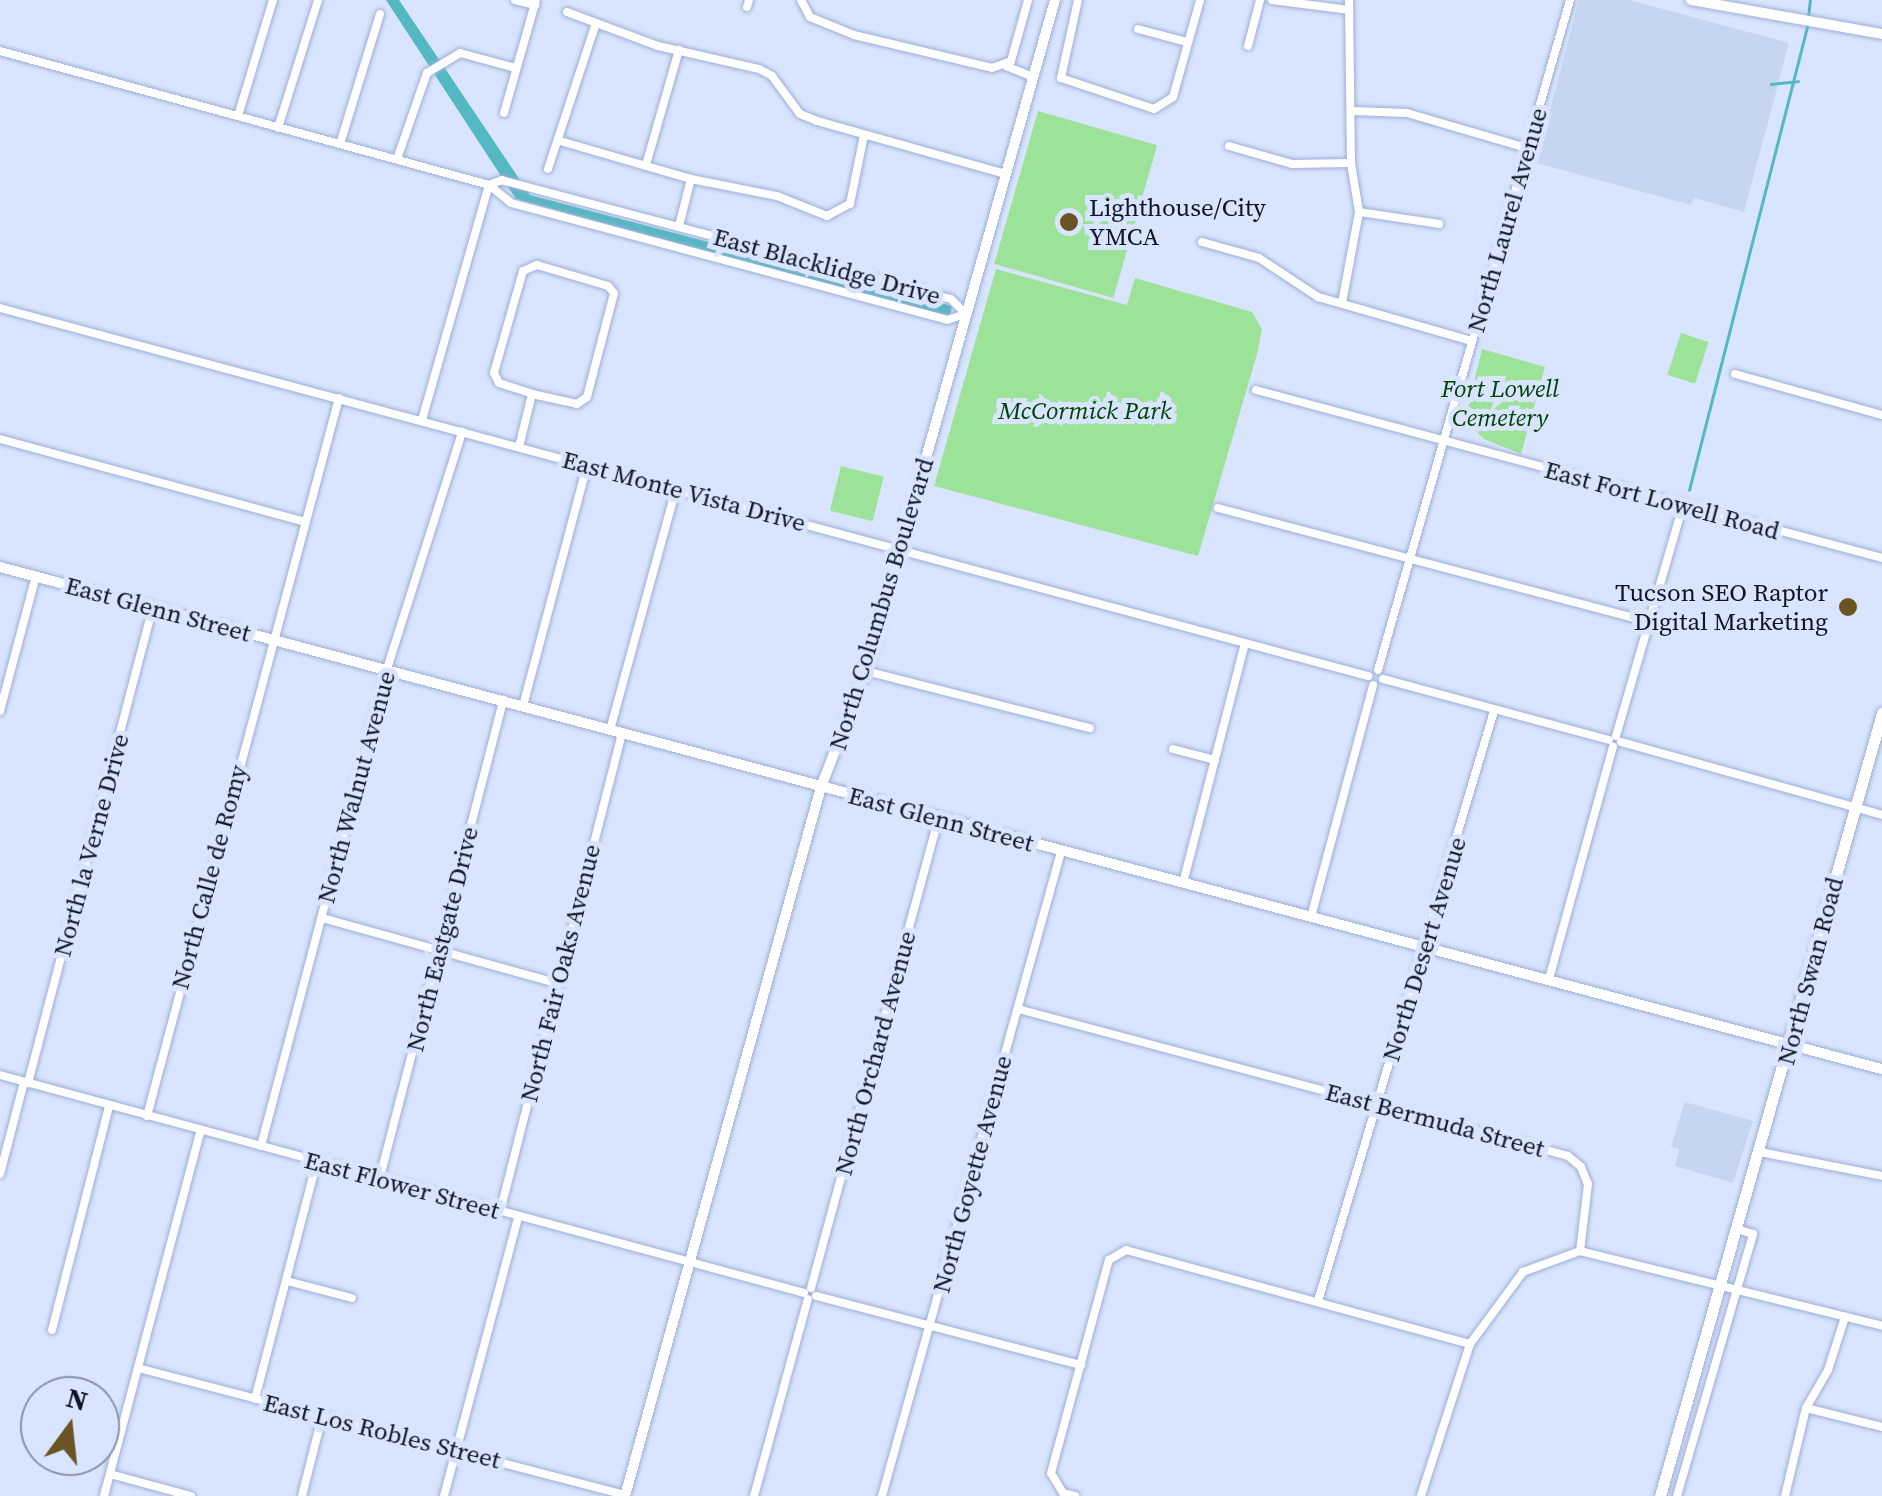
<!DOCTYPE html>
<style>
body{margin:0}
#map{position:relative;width:1882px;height:1496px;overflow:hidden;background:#d9e5fe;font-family:"Source Serif 4",serif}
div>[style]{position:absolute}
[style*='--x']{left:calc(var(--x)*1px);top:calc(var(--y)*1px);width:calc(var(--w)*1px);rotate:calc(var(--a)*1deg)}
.built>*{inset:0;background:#c6d5f0}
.green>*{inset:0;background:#9de299;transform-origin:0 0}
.water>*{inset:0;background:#53b8c1}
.stream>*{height:2.5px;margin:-1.25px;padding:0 1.25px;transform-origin:1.25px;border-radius:1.25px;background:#53b8c1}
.roads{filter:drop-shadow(0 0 2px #9cafd6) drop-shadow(0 0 2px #9cafd6)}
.street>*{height:8px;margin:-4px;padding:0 4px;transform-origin:4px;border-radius:4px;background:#fff}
.secondary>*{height:10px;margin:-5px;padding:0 5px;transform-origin:5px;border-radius:5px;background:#fff}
.primary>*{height:11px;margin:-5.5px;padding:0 5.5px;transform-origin:5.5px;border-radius:5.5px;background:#fff}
.dots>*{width:28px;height:28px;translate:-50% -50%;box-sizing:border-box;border:5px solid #d9e5fe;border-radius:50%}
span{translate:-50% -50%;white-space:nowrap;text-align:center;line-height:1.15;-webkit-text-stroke:10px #d9e5fe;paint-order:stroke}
.poi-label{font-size:25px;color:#0e1523}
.left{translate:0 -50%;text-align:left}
.right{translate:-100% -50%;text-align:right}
.street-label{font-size:25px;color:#0e1523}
.park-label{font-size:25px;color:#004202;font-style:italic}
.north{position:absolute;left:20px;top:1376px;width:100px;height:100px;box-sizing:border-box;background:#d9e5fe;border:2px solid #8892a6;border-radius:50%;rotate:15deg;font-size:28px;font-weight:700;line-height:40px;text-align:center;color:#0e1523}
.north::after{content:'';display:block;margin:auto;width:35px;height:45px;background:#6b5424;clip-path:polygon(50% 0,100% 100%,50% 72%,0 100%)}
</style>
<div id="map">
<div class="built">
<i style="clip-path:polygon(1579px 0,1629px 0,1789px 43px,1744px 212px,1694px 198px,1691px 205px,1536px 163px)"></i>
<i style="clip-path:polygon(1685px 1102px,1753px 1121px,1733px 1183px,1675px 1166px,1679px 1149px,1671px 1146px)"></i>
</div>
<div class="green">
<i style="left:1038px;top:111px;width:124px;height:159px;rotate:16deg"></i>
<i style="clip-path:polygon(996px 269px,1127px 305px,1135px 278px,1252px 312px,1262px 329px,1257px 354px,1198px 556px,934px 486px)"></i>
<i style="left:1681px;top:333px;width:29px;height:44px;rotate:18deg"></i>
<i style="clip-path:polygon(1482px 349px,1545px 367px,1521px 454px,1484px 439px,1465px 420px)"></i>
<i style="left:841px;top:466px;width:44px;height:46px;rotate:14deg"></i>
</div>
<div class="water">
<i style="clip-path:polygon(386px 0,399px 0,530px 195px,952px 306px,950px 317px,516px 199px)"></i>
</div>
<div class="stream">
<i style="--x:1808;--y:18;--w:18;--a:-84"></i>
<i style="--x:1771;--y:84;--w:27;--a:-6"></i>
<i style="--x:1689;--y:490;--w:479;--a:-75.7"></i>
</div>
<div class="roads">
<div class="street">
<i style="--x:515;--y:0;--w:21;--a:14"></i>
<i style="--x:801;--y:0;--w:19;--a:62"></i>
<i style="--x:810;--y:17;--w:48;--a:22.2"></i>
<i style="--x:854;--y:35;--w:142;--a:13.4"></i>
<i style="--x:992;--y:68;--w:20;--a:-20"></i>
<i style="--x:1011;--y:61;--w:63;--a:-74.4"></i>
<i style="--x:1078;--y:0;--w:80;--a:102.3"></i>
<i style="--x:1061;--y:78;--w:98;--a:18.4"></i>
<i style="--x:1154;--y:109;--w:22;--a:-32"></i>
<i style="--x:1173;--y:97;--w:101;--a:-74.4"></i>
<i style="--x:1272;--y:0;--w:78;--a:7.4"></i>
<i style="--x:747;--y:7;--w:7;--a:-74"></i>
<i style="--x:567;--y:12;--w:97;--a:20.5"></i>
<i style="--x:658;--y:46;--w:104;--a:12.8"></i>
<i style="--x:759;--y:69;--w:15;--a:28"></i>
<i style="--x:772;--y:76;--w:47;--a:53.6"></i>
<i style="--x:800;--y:114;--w:18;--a:22"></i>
<i style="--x:817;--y:121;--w:196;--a:15.7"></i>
<i style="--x:1138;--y:29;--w:51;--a:14.9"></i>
<i style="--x:1248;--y:46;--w:48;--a:-75.4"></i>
<i style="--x:0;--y:51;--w:507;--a:15.32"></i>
<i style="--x:489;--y:185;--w:28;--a:39"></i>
<i style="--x:511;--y:203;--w:451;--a:15"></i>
<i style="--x:947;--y:320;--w:20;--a:-18"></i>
<i style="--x:966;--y:314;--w:21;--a:-135"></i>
<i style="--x:951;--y:299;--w:465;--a:-165.2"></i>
<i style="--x:502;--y:180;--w:14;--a:159"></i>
<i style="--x:1006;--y:66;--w:29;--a:22"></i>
<i style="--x:1353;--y:111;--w:54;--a:2.1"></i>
<i style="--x:1407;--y:113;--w:125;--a:16.3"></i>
<i style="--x:504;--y:113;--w:117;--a:-74.2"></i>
<i style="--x:238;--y:116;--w:121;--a:-73.2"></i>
<i style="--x:278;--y:128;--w:134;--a:-72.6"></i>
<i style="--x:560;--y:141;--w:136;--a:16.2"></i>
<i style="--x:691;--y:179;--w:88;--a:11.2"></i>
<i style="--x:777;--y:196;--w:54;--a:21.8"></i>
<i style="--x:827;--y:216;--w:26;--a:-28"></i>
<i style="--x:850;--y:204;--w:70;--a:-78.5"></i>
<i style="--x:340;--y:144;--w:136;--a:-72.9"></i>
<i style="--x:1229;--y:146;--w:66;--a:15.9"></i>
<i style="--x:1292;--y:164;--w:59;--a:-1"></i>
<i style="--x:397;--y:159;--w:91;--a:-70.8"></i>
<i style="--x:427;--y:73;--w:39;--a:-31"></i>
<i style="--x:460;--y:53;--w:58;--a:15"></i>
<i style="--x:646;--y:165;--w:120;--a:-74"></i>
<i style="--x:548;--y:169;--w:151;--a:-71.8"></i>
<i style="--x:1359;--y:212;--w:81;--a:8.5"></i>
<i style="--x:679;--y:226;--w:49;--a:-75.7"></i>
<i style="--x:1202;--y:242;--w:59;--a:15.7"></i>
<i style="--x:1259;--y:258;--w:71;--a:33.5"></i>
<i style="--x:1318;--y:297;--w:159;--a:16"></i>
<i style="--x:1342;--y:303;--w:93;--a:-79.4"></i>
<i style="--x:1359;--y:212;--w:50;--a:-99.3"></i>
<i style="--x:1351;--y:163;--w:163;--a:-90.7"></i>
<i style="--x:0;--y:308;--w:1417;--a:15.06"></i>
<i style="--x:1735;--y:374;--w:153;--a:15.6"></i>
<i style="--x:1256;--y:390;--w:648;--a:15.02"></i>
<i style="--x:422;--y:420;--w:244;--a:-74.1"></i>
<i style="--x:0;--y:439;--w:316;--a:15.2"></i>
<i style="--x:519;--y:447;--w:55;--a:-76.2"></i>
<i style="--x:532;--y:394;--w:46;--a:12.5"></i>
<i style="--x:577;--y:404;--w:12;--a:-35"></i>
<i style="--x:587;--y:397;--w:107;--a:-75.4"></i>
<i style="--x:614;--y:293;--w:9;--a:-131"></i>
<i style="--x:608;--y:286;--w:74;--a:-163.5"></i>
<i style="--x:537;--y:265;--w:15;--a:157"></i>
<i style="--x:523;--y:271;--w:106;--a:105.9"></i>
<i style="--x:494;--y:373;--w:11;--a:63"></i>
<i style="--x:499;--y:383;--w:35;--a:18"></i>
<i style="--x:1218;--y:508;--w:446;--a:14.8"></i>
<i style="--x:1378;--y:670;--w:697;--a:-74.01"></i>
<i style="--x:866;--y:671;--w:231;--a:14.3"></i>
<i style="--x:1383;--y:679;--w:234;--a:15.1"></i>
<i style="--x:523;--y:706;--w:249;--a:-75.1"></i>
<i style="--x:0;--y:711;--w:140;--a:-75.1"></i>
<i style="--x:610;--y:730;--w:250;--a:-74.7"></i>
<i style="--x:1616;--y:736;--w:241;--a:-73.8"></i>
<i style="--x:1621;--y:742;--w:271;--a:15.6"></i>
<i style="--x:1173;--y:749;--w:43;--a:14.7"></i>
<i style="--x:1183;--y:883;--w:247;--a:-75.5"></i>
<i style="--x:1311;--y:917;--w:240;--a:-75"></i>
<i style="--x:322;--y:918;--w:244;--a:15.5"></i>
<i style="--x:1549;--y:979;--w:241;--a:-74.6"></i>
<i style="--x:1018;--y:1009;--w:569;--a:14.96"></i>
<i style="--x:1568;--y:1156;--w:17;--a:40"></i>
<i style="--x:1581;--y:1167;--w:18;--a:68"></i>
<i style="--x:1588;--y:1184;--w:67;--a:96.8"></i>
<i style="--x:1580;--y:1251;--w:61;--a:159.8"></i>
<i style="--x:1523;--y:1272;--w:89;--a:126.4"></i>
<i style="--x:1470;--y:1344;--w:160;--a:107.9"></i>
<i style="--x:0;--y:1075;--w:833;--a:15.17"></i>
<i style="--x:28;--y:1083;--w:491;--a:-75.3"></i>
<i style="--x:147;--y:1116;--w:743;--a:-75.03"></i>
<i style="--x:261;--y:1146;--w:493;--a:-75.2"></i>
<i style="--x:387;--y:669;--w:249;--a:-72.4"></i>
<i style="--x:1760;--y:1152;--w:124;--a:11.1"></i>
<i style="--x:0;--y:1174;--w:95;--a:-75.4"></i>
<i style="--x:380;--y:1177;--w:493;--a:-75.5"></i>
<i style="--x:500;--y:1212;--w:494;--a:-75.7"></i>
<i style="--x:1580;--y:1251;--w:311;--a:13.9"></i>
<i style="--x:287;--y:1281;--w:67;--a:14.7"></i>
<i style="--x:811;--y:1288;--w:486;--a:-74.8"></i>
<i style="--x:816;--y:1296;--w:274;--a:14.6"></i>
<i style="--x:1318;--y:1301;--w:616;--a:-73.39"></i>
<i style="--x:52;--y:1330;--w:231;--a:-75.7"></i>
<i style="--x:138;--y:1368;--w:503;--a:14.62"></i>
<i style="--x:255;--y:1399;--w:246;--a:-75.4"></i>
<i style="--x:1806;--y:1408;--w:78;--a:14"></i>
<i style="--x:110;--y:1474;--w:84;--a:15.2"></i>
<i style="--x:104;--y:1496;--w:379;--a:-75.2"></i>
<i style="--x:302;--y:1496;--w:81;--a:-75.8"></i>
<i style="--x:444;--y:1496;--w:289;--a:-75.1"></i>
<i style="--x:754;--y:1496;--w:204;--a:-74.7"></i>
<i style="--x:882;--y:1496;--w:668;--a:-74.47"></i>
<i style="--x:1075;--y:1496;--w:12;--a:-166"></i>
<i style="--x:1063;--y:1493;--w:23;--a:-121"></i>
<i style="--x:1051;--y:1473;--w:221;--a:-74.8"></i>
<i style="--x:1109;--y:1260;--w:20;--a:-30"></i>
<i style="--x:1126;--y:1250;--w:357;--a:15.3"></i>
<i style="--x:1677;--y:1496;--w:273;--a:-73.8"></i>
<i style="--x:1753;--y:1234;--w:17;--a:-163"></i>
<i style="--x:1785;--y:1496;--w:90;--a:-76.6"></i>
<i style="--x:1806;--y:1408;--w:44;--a:-59.9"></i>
<i style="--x:1828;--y:1370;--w:56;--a:-72.2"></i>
</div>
<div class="secondary">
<i style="--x:1691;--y:0;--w:194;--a:10.1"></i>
<i style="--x:0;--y:567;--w:1948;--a:14.94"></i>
<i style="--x:625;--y:1496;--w:736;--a:-74.55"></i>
<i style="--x:821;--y:787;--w:124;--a:-68.8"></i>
<i style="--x:866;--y:671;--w:697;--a:-74.27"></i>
</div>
<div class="primary">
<i style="--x:1660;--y:1496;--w:814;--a:-74.17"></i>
</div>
</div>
<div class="dots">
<i style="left:1069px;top:222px;background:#6b5424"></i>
<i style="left:1848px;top:607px;background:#6b5424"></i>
</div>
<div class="poi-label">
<span class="left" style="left:1089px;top:222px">Lighthouse/City<br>YMCA</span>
<span class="right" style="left:1828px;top:607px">Tucson SEO Raptor<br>Digital Marketing</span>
</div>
<div class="street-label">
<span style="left:1507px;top:220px;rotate:-74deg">North Laurel Avenue</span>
<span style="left:827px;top:266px;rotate:15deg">East Blacklidge Drive</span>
<span style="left:684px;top:491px;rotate:15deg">East Monte Vista Drive</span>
<span style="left:1662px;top:500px;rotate:15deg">East Fort Lowell Road</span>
<span style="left:881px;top:604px;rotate:-73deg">North Columbus Boulevard</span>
<span style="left:158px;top:609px;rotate:15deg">East Glenn Street</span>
<span style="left:356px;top:787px;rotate:-75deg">North Walnut Avenue</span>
<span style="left:941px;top:819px;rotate:15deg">East Glenn Street</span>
<span style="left:91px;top:845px;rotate:-75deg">North la Verne Drive</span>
<span style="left:209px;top:877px;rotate:-75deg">North Calle de Romy</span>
<span style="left:442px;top:939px;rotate:-76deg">North Eastgate Drive</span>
<span style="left:1424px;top:949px;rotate:-73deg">North Desert Avenue</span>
<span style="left:1810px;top:971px;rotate:-75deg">North Swan Road</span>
<span style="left:560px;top:973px;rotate:-76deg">North Fair Oaks Avenue</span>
<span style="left:875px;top:1053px;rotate:-75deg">North Orchard Avenue</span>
<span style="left:1435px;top:1120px;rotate:15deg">East Bermuda Street</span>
<span style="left:972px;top:1174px;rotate:-75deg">North Goyette Avenue</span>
<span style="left:402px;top:1185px;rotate:15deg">East Flower Street</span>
<span style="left:382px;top:1431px;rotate:14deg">East Los Robles Street</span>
</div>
<div class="park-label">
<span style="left:1500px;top:403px">Fort Lowell<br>Cemetery</span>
<span style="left:1085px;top:410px">McCormick Park</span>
</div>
<div class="north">N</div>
</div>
